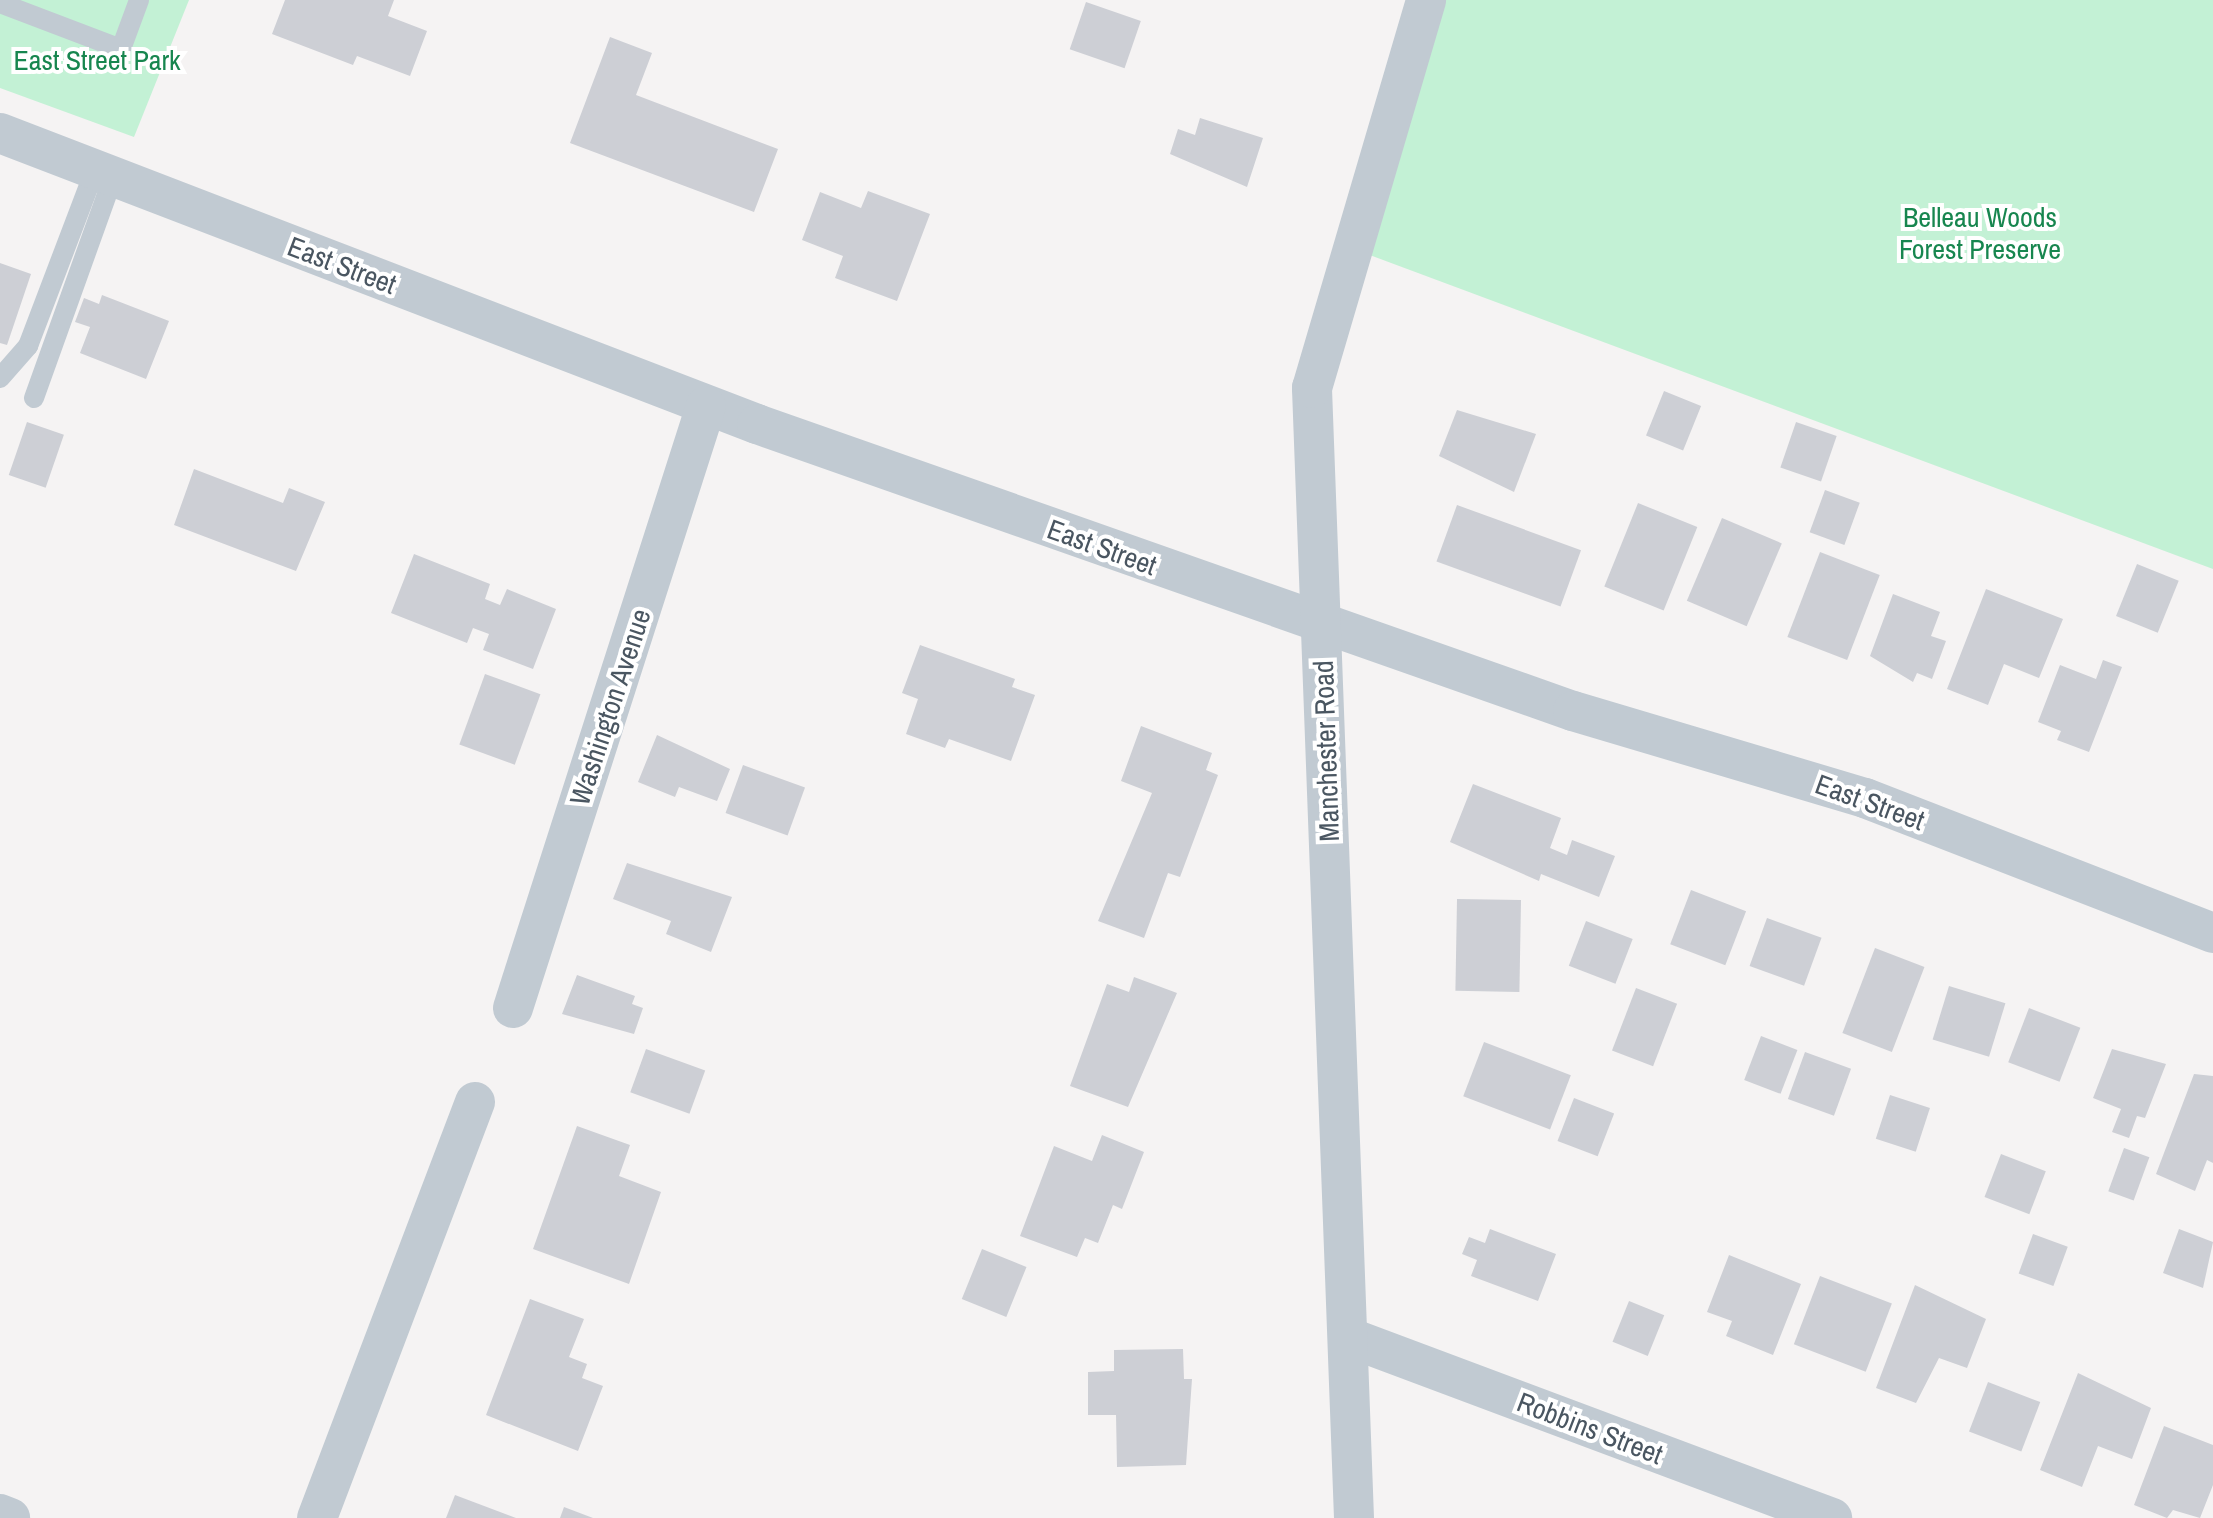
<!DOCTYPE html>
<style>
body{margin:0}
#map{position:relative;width:2213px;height:1518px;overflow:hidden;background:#f5f3f3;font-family:"Archivo Narrow",sans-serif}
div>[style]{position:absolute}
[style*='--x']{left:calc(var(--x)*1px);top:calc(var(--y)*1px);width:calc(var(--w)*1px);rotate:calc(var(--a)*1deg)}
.green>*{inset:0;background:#c3f1d5}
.building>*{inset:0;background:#cdcfd5;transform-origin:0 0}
.service>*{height:20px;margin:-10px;padding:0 10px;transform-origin:10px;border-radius:10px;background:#c1cad2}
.minor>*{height:40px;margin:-20px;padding:0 20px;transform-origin:20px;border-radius:20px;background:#c1cad2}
span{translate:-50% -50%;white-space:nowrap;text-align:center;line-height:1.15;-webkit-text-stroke:8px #fff;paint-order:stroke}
.park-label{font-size:28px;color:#17864f}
.street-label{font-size:28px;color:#4a5661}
</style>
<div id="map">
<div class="green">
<i style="clip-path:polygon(0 0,189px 0,134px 137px,0 88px)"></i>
<i style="clip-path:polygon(1442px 0,2213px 0,2213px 569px,1367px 254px)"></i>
</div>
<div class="building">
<i style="clip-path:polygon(285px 0,394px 0,388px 16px,427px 31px,410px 76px,357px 56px,353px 65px,272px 34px)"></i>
<i style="left:1086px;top:2px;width:58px;height:50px;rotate:19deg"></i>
<i style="clip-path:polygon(610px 37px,652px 53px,636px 95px,778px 149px,754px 212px,570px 143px)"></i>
<i style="clip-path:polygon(1200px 118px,1263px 138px,1247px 187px,1170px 154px,1178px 129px,1195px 135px)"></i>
<i style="clip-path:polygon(868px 191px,930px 214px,897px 301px,835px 278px,843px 256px,802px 240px,820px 192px,861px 208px)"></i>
<i style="clip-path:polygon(0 263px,31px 274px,7px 345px,0 343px)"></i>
<i style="clip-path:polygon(102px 295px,169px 321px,146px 379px,80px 353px,90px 327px,75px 322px,84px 298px,99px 304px)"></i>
<i style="left:1664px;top:391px;width:40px;height:48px;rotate:22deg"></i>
<i style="clip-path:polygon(1457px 410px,1536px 434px,1514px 492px,1439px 456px)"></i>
<i style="left:27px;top:422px;width:39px;height:56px;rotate:19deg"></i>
<i style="left:1796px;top:422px;width:43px;height:48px;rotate:19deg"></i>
<i style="clip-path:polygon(194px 469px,283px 503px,289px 488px,325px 502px,296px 571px,174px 525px)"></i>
<i style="left:1825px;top:490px;width:37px;height:45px;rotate:20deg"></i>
<i style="left:1638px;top:503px;width:64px;height:90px;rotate:22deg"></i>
<i style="left:1457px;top:505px;width:132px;height:60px;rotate:20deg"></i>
<i style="left:1722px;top:518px;width:65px;height:90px;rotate:23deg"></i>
<i style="left:1820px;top:552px;width:64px;height:91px;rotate:21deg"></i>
<i style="clip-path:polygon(414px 554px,490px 584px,485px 599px,500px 605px,507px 589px,556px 609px,533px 669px,483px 650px,489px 634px,473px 628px,467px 643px,391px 613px)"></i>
<i style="left:2137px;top:564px;width:45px;height:56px;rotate:22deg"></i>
<i style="clip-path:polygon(1986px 589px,2063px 619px,2039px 678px,2004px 664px,1988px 705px,1947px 689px)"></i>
<i style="clip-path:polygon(1893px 594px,1940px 612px,1931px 636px,1946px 641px,1932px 679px,1917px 673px,1913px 682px,1870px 656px)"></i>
<i style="clip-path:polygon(920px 645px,1015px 679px,1012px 687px,1035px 695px,1011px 761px,949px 739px,945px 748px,906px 734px,918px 699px,902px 693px)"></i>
<i style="clip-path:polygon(2103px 660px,2122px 667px,2089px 752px,2057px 740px,2061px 731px,2038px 722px,2060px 665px,2096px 679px)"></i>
<i style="left:485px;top:674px;width:59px;height:75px;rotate:20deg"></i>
<i style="clip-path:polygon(1141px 726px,1212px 753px,1206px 770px,1218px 775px,1180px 877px,1168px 873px,1144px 938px,1098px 921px,1152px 793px,1121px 781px)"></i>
<i style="clip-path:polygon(657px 735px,730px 769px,717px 801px,679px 787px,675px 797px,638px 782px)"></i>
<i style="left:743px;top:765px;width:66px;height:51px;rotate:20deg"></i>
<i style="clip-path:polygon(1473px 784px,1561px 818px,1550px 848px,1567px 855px,1572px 840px,1615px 856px,1599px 897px,1541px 874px,1539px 881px,1450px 842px)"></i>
<i style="clip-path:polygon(627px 863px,732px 897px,711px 952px,666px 934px,671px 921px,613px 899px)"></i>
<i style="left:1691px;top:890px;width:59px;height:58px;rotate:21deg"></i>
<i style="left:1521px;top:900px;width:92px;height:64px;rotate:91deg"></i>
<i style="left:1767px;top:918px;width:58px;height:51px;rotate:20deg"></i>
<i style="left:1586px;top:921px;width:50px;height:48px;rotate:21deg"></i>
<i style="left:1875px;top:948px;width:53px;height:91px;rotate:21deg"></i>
<i style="clip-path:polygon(577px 975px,635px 996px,632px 1004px,643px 1008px,634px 1034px,562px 1014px)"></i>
<i style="clip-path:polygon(1134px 977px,1177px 993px,1128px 1107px,1070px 1086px,1107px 984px,1129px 992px)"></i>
<i style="left:1949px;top:986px;width:59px;height:56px;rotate:17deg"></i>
<i style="left:1636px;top:988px;width:44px;height:67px;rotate:21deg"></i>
<i style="left:2029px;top:1008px;width:55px;height:58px;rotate:21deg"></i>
<i style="left:1761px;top:1036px;width:39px;height:47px;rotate:21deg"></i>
<i style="left:1484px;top:1042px;width:93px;height:58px;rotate:21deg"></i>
<i style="left:646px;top:1049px;width:63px;height:46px;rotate:20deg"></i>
<i style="clip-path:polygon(2112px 1049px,2166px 1064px,2145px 1118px,2137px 1116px,2129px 1138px,2112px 1132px,2121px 1109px,2093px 1098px)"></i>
<i style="left:1805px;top:1052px;width:49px;height:50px;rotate:20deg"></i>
<i style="clip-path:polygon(2194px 1074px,2213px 1076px,2213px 1163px,2207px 1160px,2195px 1191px,2156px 1174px)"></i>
<i style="left:1890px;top:1095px;width:42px;height:46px;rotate:18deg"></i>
<i style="left:1574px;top:1098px;width:43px;height:46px;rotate:21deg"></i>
<i style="clip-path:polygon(577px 1126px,630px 1145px,619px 1176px,661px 1192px,629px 1284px,533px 1249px)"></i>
<i style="clip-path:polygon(1102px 1135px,1144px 1152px,1122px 1209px,1113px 1205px,1098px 1243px,1085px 1238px,1077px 1257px,1020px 1236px,1054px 1146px,1092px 1161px)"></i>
<i style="left:2124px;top:1148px;width:27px;height:46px;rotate:20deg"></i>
<i style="left:2001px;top:1154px;width:48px;height:46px;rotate:21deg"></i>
<i style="clip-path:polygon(1490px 1229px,1556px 1254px,1538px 1301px,1471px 1276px,1477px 1260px,1462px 1254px,1469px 1237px,1485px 1243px)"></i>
<i style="clip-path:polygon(2179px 1229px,2213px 1242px,2203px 1288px,2163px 1273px)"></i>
<i style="left:2033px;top:1234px;width:37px;height:42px;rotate:20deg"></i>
<i style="left:982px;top:1249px;width:48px;height:54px;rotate:22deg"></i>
<i style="clip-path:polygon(1729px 1255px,1801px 1284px,1773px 1355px,1726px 1336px,1732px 1321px,1707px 1312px)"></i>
<i style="left:1820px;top:1276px;width:77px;height:73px;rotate:21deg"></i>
<i style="clip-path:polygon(1915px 1285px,1986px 1319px,1967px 1368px,1939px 1358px,1916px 1403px,1876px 1388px)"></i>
<i style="clip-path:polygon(530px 1299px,584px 1319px,569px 1357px,587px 1364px,582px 1378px,603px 1386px,578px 1451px,486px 1415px)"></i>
<i style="left:1629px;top:1301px;width:38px;height:44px;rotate:22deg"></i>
<i style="clip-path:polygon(1183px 1349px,1184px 1379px,1192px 1379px,1186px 1465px,1117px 1467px,1116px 1415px,1088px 1415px,1088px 1372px,1114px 1371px,1114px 1350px)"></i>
<i style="clip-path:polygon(2078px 1373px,2151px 1408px,2132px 1459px,2098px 1446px,2082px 1487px,2040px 1470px)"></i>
<i style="left:1988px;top:1382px;width:56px;height:53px;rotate:21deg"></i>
<i style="clip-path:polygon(2164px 1426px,2213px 1445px,2213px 1485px,2200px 1518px,2173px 1510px,2167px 1518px,2134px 1505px)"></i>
<i style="clip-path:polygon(455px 1495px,516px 1518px,446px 1518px)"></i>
<i style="clip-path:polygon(564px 1507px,593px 1518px,560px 1518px)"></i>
</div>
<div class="service">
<i style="--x:0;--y:3;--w:129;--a:20.8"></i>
<i style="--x:121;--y:49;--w:52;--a:-69.8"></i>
<i style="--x:0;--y:378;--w:43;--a:-48.8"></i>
<i style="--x:28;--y:346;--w:188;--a:-69.2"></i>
<i style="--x:34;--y:398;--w:235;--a:-70.3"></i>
</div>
<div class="minor">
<i style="--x:0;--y:133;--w:811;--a:21.03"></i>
<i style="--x:757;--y:424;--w:865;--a:19.38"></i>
<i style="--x:1573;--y:711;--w:305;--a:16.6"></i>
<i style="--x:1865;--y:798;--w:373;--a:21.2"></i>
<i style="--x:513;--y:1008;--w:632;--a:-72.22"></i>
<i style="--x:1348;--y:1337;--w:517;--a:20.5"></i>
<i style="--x:0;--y:1514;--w:11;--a:22"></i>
<i style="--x:317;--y:1518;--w:445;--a:-69.2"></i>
<i style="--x:1354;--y:1518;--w:1131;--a:-92.13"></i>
<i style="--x:1312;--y:388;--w:404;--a:-73.6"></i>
</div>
<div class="park-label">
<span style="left:97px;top:60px">East Street Park</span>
<span style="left:1980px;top:233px">Belleau Woods<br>Forest Preserve</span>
</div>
<div class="street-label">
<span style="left:342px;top:265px;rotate:21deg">East Street</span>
<span style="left:1102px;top:547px;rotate:20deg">East Street</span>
<span style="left:610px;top:707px;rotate:-72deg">Washington Avenue</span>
<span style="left:1326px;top:751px;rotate:-92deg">Manchester Road</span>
<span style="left:1870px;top:802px;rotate:20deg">East Street</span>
<span style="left:1590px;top:1428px;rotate:21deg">Robbins Street</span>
</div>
</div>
